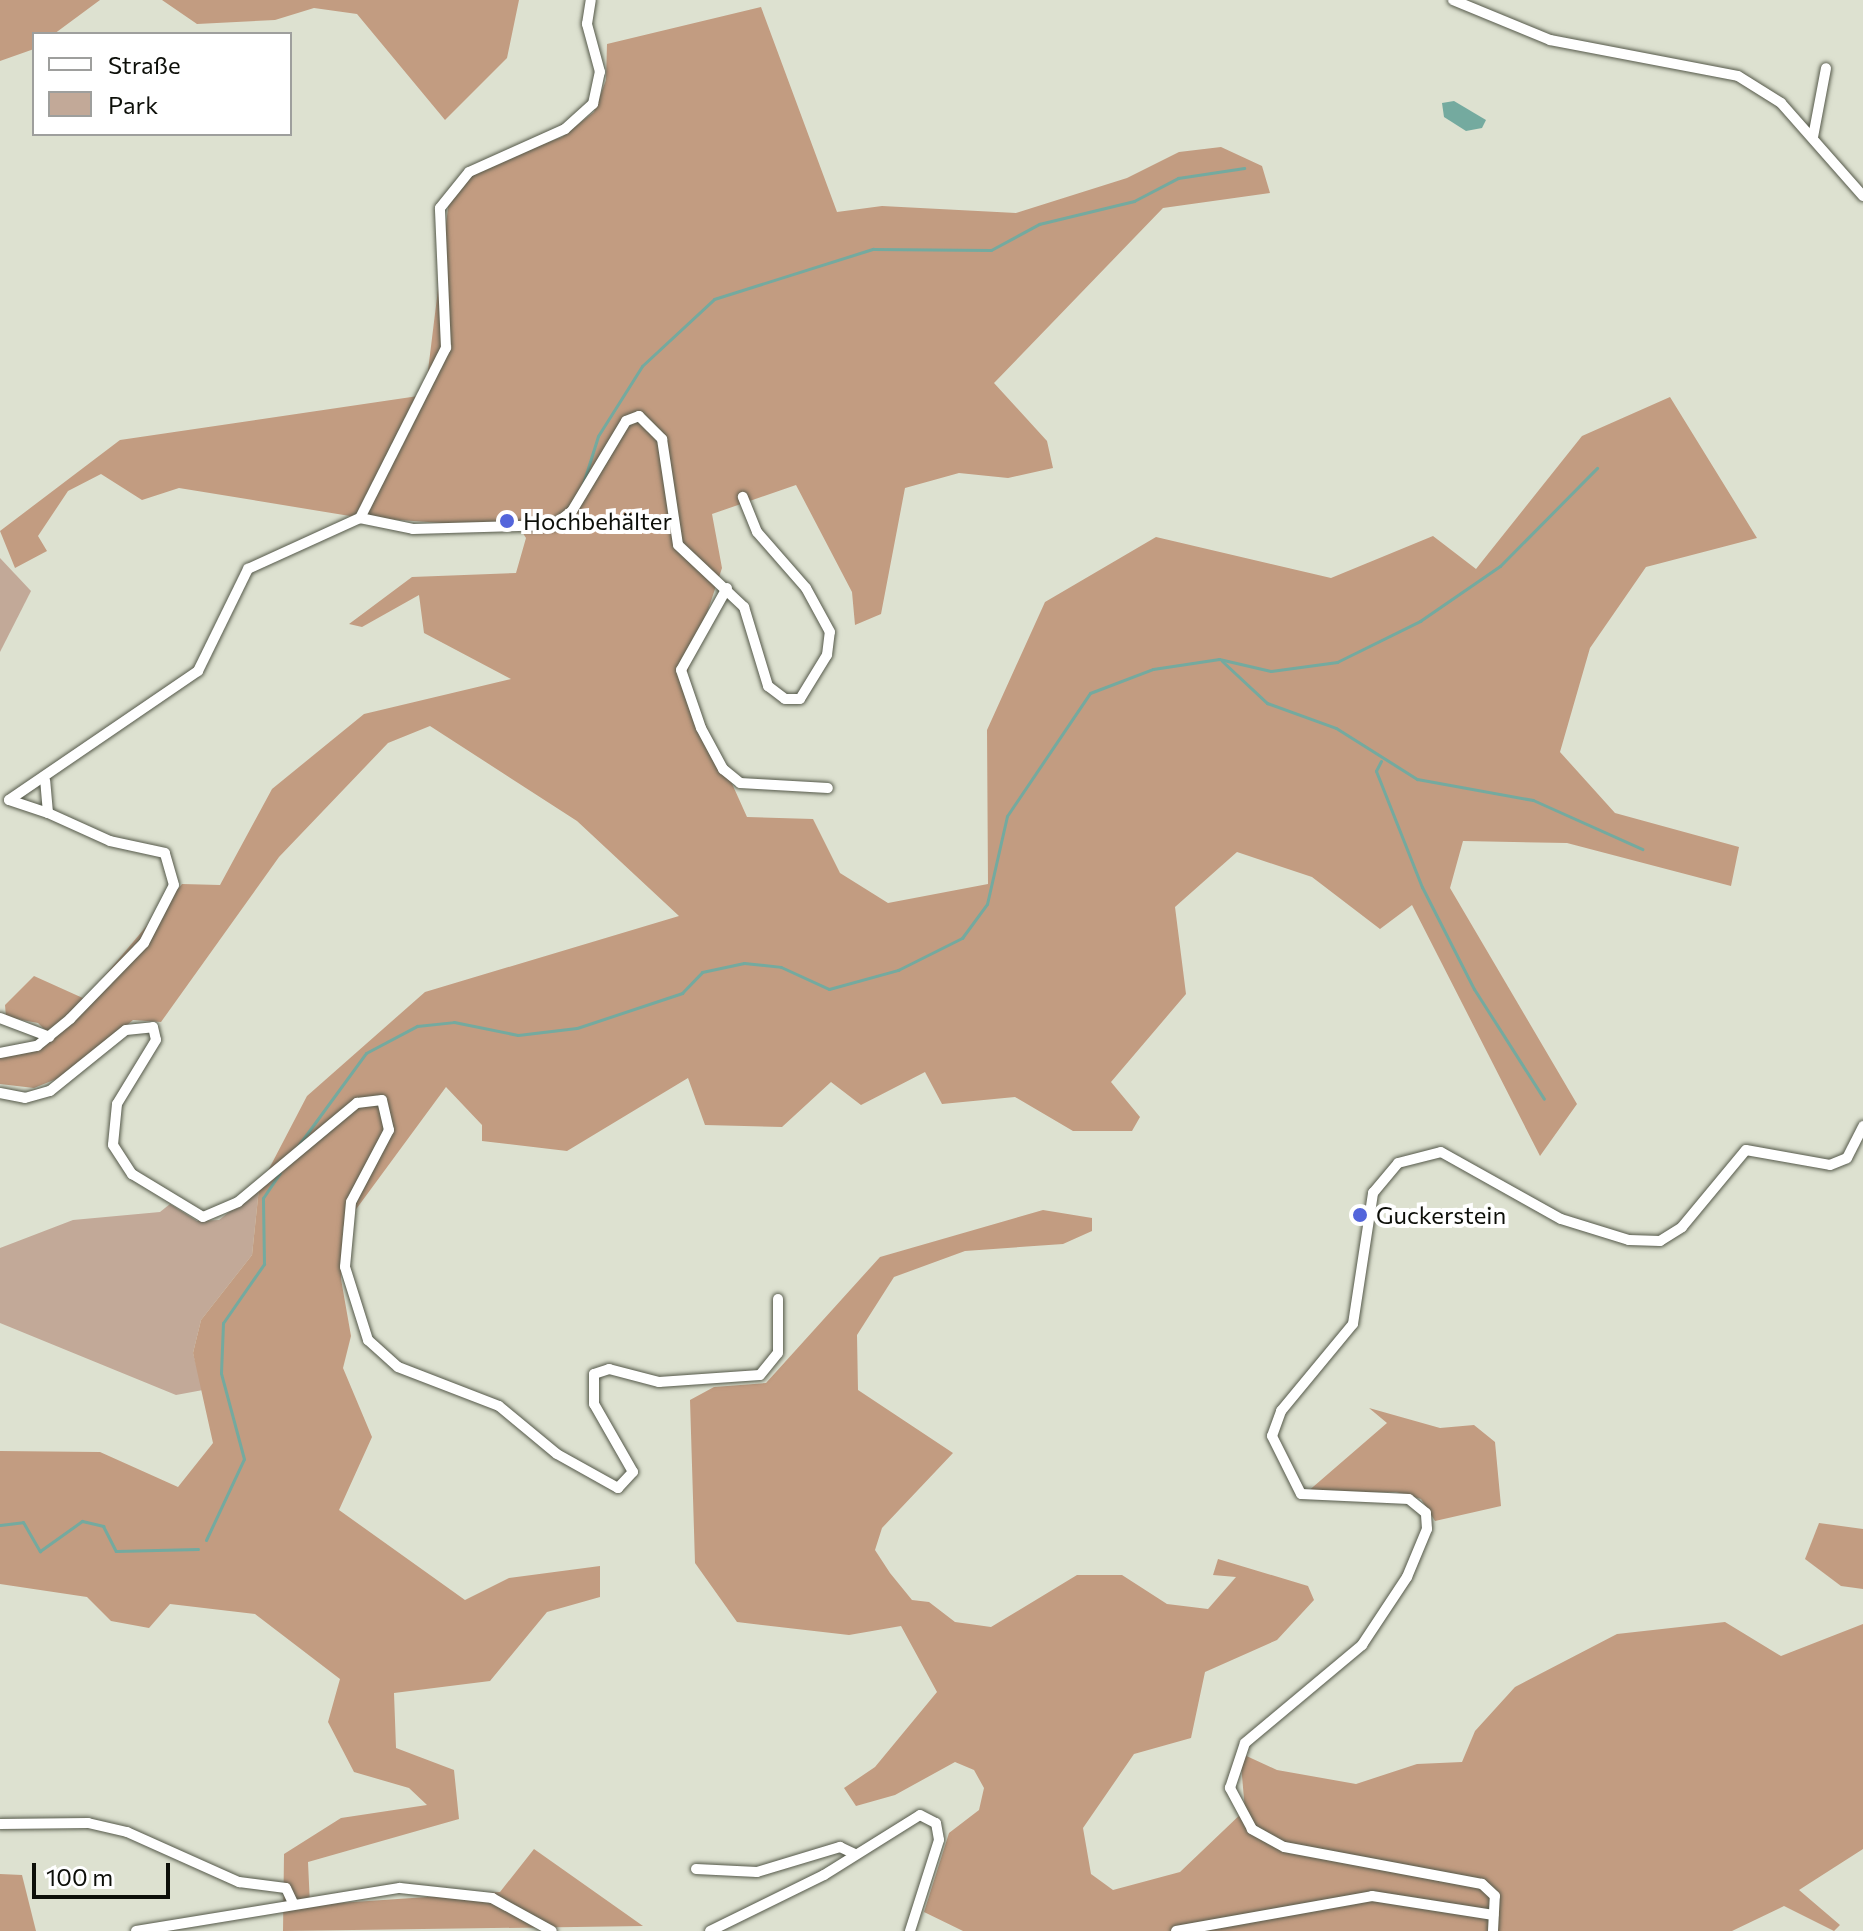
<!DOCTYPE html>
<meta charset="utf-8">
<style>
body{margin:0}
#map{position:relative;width:1863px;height:1931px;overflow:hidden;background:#dde1d0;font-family:Commissioner,sans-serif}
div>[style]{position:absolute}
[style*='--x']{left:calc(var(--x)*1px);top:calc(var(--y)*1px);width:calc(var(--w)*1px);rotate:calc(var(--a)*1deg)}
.green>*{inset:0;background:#c2a998}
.forest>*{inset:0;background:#c29c81}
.water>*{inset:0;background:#74aa9f}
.stream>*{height:3px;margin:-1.5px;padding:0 1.5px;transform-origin:1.5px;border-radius:1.5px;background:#74aa9f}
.roads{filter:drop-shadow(0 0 2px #55594a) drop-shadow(0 0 2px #55594a)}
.minor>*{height:10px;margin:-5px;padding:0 5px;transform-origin:5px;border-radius:5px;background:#fff}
.dots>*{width:22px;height:22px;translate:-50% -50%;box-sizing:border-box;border:4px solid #fff;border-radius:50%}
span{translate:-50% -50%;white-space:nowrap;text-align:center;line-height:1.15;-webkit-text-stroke:8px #fff;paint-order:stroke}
.poi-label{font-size:24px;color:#0d0f09}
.left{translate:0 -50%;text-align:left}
.legend{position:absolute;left:32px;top:32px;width:260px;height:104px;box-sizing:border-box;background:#fff;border:2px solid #9e9f9d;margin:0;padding:10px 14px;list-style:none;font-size:24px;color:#0d0f09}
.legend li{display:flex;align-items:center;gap:16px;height:40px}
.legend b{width:40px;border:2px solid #9e9f9d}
.scale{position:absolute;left:32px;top:1863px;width:138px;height:36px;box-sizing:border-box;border:4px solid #0d0f09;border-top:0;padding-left:10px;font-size:24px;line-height:28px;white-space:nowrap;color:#0d0f09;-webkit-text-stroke:6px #fff;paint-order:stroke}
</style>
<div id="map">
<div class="green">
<i style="clip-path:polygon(0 558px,31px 591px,0 652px)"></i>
<i style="clip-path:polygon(259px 1188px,252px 1255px,201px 1320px,193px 1353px,203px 1390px,176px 1395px,0 1323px,0 1248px,73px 1220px,160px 1212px,170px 1204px,197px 1221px,219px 1220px)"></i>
</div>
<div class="forest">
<i style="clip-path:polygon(0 0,100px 0,54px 34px,34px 34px,34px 49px,0 61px)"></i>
<i style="clip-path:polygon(162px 0,519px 0,507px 58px,445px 120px,357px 14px,314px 8px,275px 20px,197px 24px)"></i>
<i style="clip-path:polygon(761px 7px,837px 212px,882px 206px,1016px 213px,1127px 178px,1179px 152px,1221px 147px,1262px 166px,1270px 193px,1163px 208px,994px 383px,1047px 441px,1053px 468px,1008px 478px,959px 473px,905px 488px,881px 614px,855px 625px,852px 592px,796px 485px,712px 514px,722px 568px,685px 679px,747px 817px,813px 819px,840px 873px,888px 903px,988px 884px,987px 730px,1045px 602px,1156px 537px,1331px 578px,1433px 536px,1476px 569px,1582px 436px,1670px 397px,1757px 538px,1646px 567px,1590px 648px,1560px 752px,1615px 813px,1739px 847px,1731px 886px,1567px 843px,1463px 841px,1450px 888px,1577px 1104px,1540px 1156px,1412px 905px,1380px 929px,1312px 877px,1237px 852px,1175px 907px,1186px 994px,1111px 1082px,1140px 1117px,1132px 1131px,1073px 1131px,1015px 1097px,942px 1104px,925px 1072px,861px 1105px,831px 1082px,782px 1127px,705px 1125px,688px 1078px,567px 1151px,482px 1141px,482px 1125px,446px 1087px,343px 1227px,341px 1279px,351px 1336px,343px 1368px,372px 1437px,339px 1510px,465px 1600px,509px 1578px,600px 1566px,600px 1597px,547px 1612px,490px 1681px,394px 1693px,396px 1748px,454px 1770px,459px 1819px,308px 1862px,310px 1905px,500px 1892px,534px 1849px,643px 1926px,283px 1931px,284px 1854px,341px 1818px,427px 1805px,409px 1788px,354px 1772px,328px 1722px,340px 1679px,255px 1614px,170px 1604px,149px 1628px,111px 1621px,87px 1597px,0 1584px,0 1451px,100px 1452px,178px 1487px,213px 1443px,193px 1353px,201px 1320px,252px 1255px,259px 1188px,307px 1096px,425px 992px,679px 916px,577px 821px,430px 726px,388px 743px,279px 857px,161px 1022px,133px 1020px,71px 1073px,34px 1088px,0 1084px,0 1057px,54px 1039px,38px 1023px,6px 1017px,5px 1005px,34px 976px,85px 999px,182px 884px,220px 885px,272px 789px,364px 714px,511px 679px,424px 633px,419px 595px,362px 627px,349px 624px,412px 577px,516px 573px,526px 538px,512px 516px,500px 514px,500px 527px,356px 517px,179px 488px,142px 500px,101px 474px,68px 491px,38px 536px,47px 551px,15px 568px,0 531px,120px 440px,425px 395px,449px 200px,474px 170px,562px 137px,594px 112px,606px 80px,607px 44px)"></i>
<i style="clip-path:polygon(1043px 1210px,1092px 1218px,1092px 1231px,1063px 1244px,965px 1251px,894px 1277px,857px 1335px,858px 1390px,953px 1453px,882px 1528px,875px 1550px,890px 1573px,912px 1600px,929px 1602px,955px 1622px,991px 1627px,1077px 1575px,1122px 1575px,1167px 1604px,1208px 1609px,1236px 1577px,1213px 1575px,1218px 1559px,1308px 1586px,1314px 1600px,1277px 1640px,1205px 1672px,1191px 1738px,1134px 1754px,1083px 1828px,1091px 1874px,1113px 1890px,1180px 1872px,1245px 1810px,1240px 1753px,1277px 1770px,1356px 1784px,1417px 1764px,1462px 1762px,1475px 1731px,1515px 1687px,1617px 1634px,1725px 1622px,1781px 1656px,1863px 1624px,1863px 1849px,1799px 1890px,1840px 1925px,1834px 1931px,1784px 1906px,1732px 1931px,963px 1931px,924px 1912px,949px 1833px,979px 1810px,984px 1788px,974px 1770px,955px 1762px,895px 1795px,856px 1806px,844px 1788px,875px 1767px,937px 1692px,901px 1626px,849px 1635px,737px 1622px,695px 1563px,690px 1400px,714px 1387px,766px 1383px,880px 1257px)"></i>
<i style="clip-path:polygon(1369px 1408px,1440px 1428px,1474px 1425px,1495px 1442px,1501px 1506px,1435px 1521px,1421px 1499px,1396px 1492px,1306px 1493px,1387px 1423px)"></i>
<i style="clip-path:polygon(1819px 1523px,1863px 1529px,1863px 1589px,1841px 1586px,1805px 1559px)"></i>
<i style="clip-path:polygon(0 1874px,22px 1875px,36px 1931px,0 1931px)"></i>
</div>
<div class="water">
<i style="clip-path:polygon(1454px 101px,1486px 120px,1482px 128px,1466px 131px,1444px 117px,1442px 103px)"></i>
</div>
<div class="stream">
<i style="--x:583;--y:484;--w:50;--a:-72.6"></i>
<i style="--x:598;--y:436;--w:83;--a:-57.8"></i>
<i style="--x:642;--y:366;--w:98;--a:-42.9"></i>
<i style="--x:714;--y:299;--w:167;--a:-17.5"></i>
<i style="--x:873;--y:249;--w:118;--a:0.5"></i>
<i style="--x:991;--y:250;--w:55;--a:-28.4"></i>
<i style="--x:1039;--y:224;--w:98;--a:-13.6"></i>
<i style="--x:1134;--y:201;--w:50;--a:-27.6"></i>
<i style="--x:1178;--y:178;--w:67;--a:-8.6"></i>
<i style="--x:1222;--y:661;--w:62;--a:43"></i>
<i style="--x:1267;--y:703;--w:73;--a:19.9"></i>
<i style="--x:1336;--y:728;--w:96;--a:32.2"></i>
<i style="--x:1417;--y:779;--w:118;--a:10.3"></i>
<i style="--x:1533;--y:800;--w:120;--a:24.2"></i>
<i style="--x:1381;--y:761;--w:11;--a:117"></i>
<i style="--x:1376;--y:771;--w:125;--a:68.4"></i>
<i style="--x:1422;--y:887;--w:114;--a:63"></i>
<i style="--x:1474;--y:989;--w:130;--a:57.5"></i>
<i style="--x:298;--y:1146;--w:115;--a:-53.8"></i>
<i style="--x:366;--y:1053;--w:58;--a:-27.9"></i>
<i style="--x:417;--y:1026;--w:37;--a:-6"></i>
<i style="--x:454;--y:1022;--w:65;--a:11.5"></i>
<i style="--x:518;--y:1035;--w:59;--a:-6.8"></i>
<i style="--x:577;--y:1028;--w:111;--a:-18.4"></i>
<i style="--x:682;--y:993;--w:29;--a:-46"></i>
<i style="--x:702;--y:972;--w:43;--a:-12.1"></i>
<i style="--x:744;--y:963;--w:37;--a:6"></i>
<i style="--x:781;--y:967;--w:53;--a:24.6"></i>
<i style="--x:829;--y:989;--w:72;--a:-15.4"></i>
<i style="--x:898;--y:970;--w:72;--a:-26.6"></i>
<i style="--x:962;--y:938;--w:42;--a:-53.7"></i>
<i style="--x:987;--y:904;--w:90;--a:-77.2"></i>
<i style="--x:1007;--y:816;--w:148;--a:-56"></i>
<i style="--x:1090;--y:693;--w:67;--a:-20.9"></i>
<i style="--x:1153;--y:669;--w:67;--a:-8.6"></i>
<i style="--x:1219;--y:659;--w:53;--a:13"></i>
<i style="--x:1271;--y:671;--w:67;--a:-7.8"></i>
<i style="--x:1337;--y:662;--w:93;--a:-26.3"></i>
<i style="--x:1420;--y:621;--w:97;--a:-34.5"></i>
<i style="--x:1500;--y:566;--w:138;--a:-45.3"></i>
<i style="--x:0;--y:1525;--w:23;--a:-7"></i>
<i style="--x:23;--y:1522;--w:34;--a:60"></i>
<i style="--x:40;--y:1551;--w:52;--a:-35.5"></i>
<i style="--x:82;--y:1521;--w:22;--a:13"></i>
<i style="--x:103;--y:1526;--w:28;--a:63"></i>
<i style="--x:116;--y:1551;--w:82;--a:-1.4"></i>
<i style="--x:206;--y:1540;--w:89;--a:-64.9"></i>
<i style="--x:244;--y:1459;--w:89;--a:-105"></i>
<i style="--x:221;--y:1373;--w:50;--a:-87.7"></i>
<i style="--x:223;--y:1323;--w:72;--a:-55.2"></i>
<i style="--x:264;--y:1264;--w:66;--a:-90.9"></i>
<i style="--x:263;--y:1198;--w:30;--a:-56"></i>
</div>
<div class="roads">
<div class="minor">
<i style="--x:1453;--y:0;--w:105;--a:22.4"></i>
<i style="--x:1550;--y:40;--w:191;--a:10.8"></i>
<i style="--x:1738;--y:76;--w:51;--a:32.1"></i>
<i style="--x:1781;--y:103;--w:124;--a:48.6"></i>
<i style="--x:1813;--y:137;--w:70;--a:-79.3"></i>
<i style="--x:360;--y:518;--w:54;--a:11.7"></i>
<i style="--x:413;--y:529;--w:141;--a:-1.6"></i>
<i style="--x:554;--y:525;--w:23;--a:-38"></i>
<i style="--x:572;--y:511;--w:105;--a:-59"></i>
<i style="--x:626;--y:421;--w:14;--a:-21"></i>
<i style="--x:639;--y:416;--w:33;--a:45"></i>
<i style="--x:662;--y:439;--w:107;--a:81.4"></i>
<i style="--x:678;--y:545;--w:91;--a:43.2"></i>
<i style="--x:744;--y:607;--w:83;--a:73.1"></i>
<i style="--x:768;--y:686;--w:21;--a:37"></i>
<i style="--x:785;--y:699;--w:15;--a:0"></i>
<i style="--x:800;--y:699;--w:52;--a:-58.5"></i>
<i style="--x:827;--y:655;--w:23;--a:-83"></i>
<i style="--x:830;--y:632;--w:50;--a:-118.6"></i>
<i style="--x:806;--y:588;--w:74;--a:-131.2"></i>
<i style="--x:757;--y:532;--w:38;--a:-112"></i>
<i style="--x:727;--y:588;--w:94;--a:119.3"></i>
<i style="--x:681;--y:670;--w:61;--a:71"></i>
<i style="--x:701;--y:728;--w:47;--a:61.8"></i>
<i style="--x:723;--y:769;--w:22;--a:39"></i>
<i style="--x:740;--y:783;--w:88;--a:3.3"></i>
<i style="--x:9;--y:800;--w:229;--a:-34.3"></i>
<i style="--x:198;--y:671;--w:114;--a:-63.9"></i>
<i style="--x:248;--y:569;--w:123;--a:-24.5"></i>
<i style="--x:360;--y:518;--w:191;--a:-63.2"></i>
<i style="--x:446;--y:348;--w:140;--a:-92.5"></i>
<i style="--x:440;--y:208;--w:46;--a:-51.1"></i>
<i style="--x:469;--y:172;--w:105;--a:-24.1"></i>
<i style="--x:565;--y:129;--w:38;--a:-42"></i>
<i style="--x:593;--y:104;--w:33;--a:-78"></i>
<i style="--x:600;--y:72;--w:50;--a:-105.2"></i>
<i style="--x:587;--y:24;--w:24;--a:-81"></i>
<i style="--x:9;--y:800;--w:41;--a:18.4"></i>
<i style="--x:0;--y:1018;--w:53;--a:20.8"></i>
<i style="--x:0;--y:1053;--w:38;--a:-11"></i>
<i style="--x:37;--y:1046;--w:43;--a:-39.3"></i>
<i style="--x:70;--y:1019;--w:106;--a:-45.8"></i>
<i style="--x:144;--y:943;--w:65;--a:-62.7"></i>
<i style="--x:174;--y:885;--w:33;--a:-106"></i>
<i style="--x:165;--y:853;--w:56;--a:-167.7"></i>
<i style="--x:110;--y:841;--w:68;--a:-155.7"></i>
<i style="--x:48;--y:813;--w:32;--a:-95"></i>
<i style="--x:0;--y:1093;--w:25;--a:11"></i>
<i style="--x:25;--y:1098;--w:26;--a:-16"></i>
<i style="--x:50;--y:1091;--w:97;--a:-38.8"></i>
<i style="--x:126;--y:1030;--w:27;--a:-6"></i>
<i style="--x:153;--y:1027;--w:13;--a:77"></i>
<i style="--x:156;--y:1040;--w:75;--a:121.4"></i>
<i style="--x:117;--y:1104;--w:41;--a:95.6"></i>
<i style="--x:113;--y:1145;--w:35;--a:57"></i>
<i style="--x:132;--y:1174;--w:83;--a:31.2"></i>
<i style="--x:203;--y:1217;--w:38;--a:-23"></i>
<i style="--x:238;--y:1202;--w:155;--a:-39.8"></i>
<i style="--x:357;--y:1103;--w:25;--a:-7"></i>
<i style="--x:382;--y:1100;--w:31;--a:77"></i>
<i style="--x:389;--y:1130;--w:81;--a:117.8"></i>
<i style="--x:351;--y:1202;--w:65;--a:95.3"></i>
<i style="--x:345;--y:1267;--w:77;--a:72.5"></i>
<i style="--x:368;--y:1340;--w:40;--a:42"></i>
<i style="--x:398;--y:1367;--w:108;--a:21.1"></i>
<i style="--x:499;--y:1406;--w:75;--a:39.6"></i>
<i style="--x:557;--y:1454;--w:70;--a:29.1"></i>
<i style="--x:618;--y:1488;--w:22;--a:-47"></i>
<i style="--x:633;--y:1472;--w:78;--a:-119.8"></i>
<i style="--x:594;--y:1404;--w:30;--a:-90"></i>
<i style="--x:594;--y:1374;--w:16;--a:-18"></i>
<i style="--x:609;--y:1369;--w:52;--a:14.6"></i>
<i style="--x:659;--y:1382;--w:101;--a:-4"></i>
<i style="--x:760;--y:1375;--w:28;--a:-51"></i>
<i style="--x:778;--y:1353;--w:54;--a:-90"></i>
<i style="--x:0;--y:1824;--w:88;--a:-0.7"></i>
<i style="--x:88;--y:1823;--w:40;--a:13"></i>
<i style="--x:127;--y:1832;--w:123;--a:24.1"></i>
<i style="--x:239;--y:1882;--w:47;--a:7.3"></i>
<i style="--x:286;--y:1888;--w:17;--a:65"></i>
<i style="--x:696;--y:1869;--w:61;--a:2.8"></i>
<i style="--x:757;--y:1872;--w:87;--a:-16.8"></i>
<i style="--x:840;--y:1847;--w:17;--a:25"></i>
<i style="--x:136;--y:1931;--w:267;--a:-9.3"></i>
<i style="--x:400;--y:1888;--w:93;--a:6.2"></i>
<i style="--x:492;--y:1898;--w:68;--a:28.8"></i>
<i style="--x:710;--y:1931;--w:127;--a:-26.2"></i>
<i style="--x:824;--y:1875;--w:113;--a:-32"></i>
<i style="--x:920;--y:1815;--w:18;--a:27"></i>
<i style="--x:936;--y:1823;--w:17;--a:80"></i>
<i style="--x:939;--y:1840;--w:96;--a:107.7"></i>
<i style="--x:1176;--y:1931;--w:199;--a:-10.1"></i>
<i style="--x:1372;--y:1896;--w:123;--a:8.9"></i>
<i style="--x:1493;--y:1931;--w:35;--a:-87"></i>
<i style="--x:1495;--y:1896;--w:18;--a:-137"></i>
<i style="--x:1482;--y:1884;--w:201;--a:-169.4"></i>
<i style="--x:1284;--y:1847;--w:37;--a:-151"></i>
<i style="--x:1252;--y:1829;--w:47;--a:-118.2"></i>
<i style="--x:1230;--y:1788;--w:47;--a:-71.6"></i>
<i style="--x:1245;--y:1743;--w:153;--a:-39.9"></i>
<i style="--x:1362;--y:1645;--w:82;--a:-56.5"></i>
<i style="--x:1407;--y:1577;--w:52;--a:-67.4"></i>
<i style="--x:1427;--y:1529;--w:16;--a:-94"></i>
<i style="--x:1426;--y:1513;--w:22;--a:-141"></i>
<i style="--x:1409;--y:1499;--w:108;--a:-177.3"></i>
<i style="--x:1301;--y:1494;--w:65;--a:-116.6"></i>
<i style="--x:1272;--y:1436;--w:27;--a:-70"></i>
<i style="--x:1281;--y:1411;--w:113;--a:-50.4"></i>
<i style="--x:1353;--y:1324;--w:133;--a:-81.3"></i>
<i style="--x:1373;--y:1193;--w:39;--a:-50"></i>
<i style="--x:1398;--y:1163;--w:44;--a:-14.3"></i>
<i style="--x:1441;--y:1152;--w:137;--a:29.2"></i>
<i style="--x:1561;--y:1219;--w:71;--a:17.2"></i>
<i style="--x:1629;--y:1240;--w:31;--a:2"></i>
<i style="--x:1660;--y:1241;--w:26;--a:-32"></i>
<i style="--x:1682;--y:1227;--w:100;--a:-50.3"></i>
<i style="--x:1746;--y:1150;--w:85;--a:10.1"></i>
<i style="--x:1830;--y:1165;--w:18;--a:-22"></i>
<i style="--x:1847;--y:1158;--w:36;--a:-63"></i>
</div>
</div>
<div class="dots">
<i style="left:507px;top:521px;background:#5365db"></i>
<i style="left:1360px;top:1215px;background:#5365db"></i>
</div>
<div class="poi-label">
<span class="left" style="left:523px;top:521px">Hochbehälter</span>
<span class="left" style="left:1376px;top:1215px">Guckerstein</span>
</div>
<ul class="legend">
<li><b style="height:10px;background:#fff"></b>Straße</li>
<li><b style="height:22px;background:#c2a998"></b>Park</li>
</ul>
<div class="scale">100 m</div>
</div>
